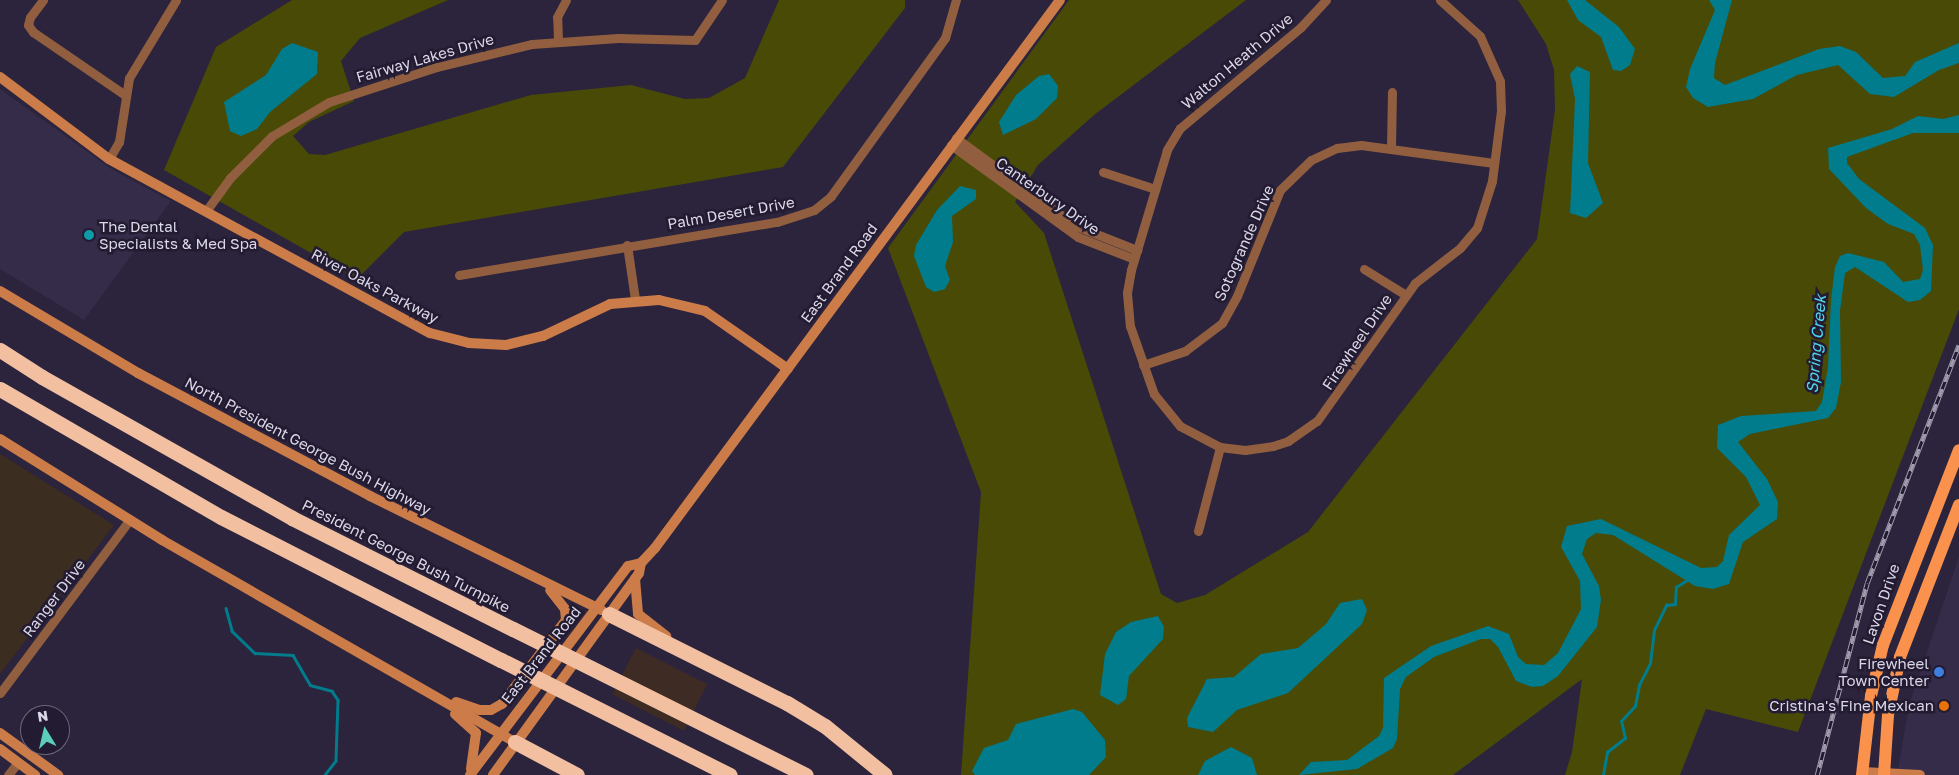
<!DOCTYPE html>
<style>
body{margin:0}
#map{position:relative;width:1959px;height:775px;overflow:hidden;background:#2b243c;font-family:"Golos Text",sans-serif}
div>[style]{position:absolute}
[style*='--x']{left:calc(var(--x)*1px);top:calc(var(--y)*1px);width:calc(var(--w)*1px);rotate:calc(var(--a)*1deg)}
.built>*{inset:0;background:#342c49}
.industrial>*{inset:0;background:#3e2c24;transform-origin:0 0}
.education>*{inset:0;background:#3c2d21}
.green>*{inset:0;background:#484a06}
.water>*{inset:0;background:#007c8d}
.stream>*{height:2.5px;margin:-1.25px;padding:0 1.25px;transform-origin:1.25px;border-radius:1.25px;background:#007c8d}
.street>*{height:9px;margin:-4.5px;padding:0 4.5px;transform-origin:4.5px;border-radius:4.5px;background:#915f40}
.secondary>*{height:10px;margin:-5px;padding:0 5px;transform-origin:5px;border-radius:5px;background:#cc7c49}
.primary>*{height:12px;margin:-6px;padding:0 6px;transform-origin:6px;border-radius:6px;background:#fa924d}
.highway>*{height:15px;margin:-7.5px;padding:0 7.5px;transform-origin:7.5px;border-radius:7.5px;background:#f2bfa1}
.rail>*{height:4.5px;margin-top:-2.25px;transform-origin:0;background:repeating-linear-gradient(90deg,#221b31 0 8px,#a09bad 0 16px);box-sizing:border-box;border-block:1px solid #a09bad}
.highway-bridge>*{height:15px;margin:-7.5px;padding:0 7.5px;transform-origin:7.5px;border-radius:7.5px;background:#f2bfa1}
.dots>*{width:14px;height:14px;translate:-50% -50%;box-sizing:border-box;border:2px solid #221b31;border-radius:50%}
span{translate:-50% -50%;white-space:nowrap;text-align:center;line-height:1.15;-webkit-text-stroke:5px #221b31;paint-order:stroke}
.street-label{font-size:15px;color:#dbd7e7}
.poi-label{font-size:15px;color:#dbd7e7}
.left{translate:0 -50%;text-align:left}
.right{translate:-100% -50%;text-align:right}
.water-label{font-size:16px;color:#50d4eb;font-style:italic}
.north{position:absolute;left:20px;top:705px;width:50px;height:50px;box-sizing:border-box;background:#221b31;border:1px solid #6c667a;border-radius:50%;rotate:351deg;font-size:14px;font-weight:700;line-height:20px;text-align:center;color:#dbd7e7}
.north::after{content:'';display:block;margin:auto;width:18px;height:22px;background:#5bcebb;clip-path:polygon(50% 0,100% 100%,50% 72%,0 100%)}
</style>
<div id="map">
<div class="built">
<i style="clip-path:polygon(0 89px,113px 170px,171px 201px,84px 320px,0 269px)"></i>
<i style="clip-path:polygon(1959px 557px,1959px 775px,1897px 775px,1909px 705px)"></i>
</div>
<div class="industrial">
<i style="left:636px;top:648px;width:80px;height:52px;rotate:27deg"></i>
</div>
<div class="education">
<i style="clip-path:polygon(0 454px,114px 525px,0 674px)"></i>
</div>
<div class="green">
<i style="clip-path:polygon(292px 0,448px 0,360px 38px,341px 61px,354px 101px,309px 122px,293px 136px,309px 154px,325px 155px,531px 95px,631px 85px,685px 99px,709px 98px,745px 78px,779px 0,905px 0,905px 8px,783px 167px,404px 232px,357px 279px,164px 170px,216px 47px)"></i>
<i style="clip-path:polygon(1069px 0,1246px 0,1094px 115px,1038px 165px,1015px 202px,1044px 233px,1161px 594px,1177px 603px,1205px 595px,1308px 532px,1537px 239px,1555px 110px,1554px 70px,1546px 44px,1518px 0,1959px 0,1959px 309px,1798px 732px,1706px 709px,1680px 775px,1565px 775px,1572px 752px,1582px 679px,1453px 775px,961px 775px,981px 492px,888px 248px)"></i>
</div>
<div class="water">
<i style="clip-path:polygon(1567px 0,1585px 0,1619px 27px,1635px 49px,1630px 65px,1621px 71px,1613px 70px,1601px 37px,1578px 20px)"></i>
<i style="clip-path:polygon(1709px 0,1732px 0,1715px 63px,1714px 78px,1725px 85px,1819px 49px,1840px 46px,1856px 52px,1883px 78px,1905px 76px,1915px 62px,1959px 43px,1959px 63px,1939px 70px,1894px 97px,1870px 94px,1838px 65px,1797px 75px,1753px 99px,1708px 107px,1693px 98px,1686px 87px,1690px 69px,1715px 10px)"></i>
<i style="clip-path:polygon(292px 43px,318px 52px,317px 74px,270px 112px,257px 129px,241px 136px,230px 131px,224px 102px,266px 75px,282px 49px)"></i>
<i style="clip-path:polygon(1577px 66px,1590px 72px,1588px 163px,1603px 203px,1586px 218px,1570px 213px,1575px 99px,1570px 74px)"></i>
<i style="clip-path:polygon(1049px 74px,1058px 86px,1057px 98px,1036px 119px,1003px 135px,999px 122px,1016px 95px,1039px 76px)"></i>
<i style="clip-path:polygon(1959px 115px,1959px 133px,1913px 133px,1847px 157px,1847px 163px,1859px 179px,1925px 228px,1933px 245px,1931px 291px,1920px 300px,1908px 302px,1855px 267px,1845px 273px,1840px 311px,1841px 382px,1836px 408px,1828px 418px,1750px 434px,1738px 442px,1767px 479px,1778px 502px,1777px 519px,1743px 542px,1729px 584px,1713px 589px,1695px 586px,1613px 535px,1596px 533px,1587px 539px,1582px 554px,1599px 586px,1601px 600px,1597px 627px,1558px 676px,1543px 686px,1532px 687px,1516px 681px,1498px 647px,1490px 639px,1481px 639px,1434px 657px,1406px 677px,1400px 689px,1397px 739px,1393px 748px,1357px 769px,1299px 775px,1311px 762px,1347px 760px,1379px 736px,1383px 728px,1384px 678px,1431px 646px,1488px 626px,1509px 634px,1518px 657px,1526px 664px,1544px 665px,1558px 653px,1581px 609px,1580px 581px,1561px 547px,1567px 526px,1601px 519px,1701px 568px,1717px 567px,1723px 561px,1729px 535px,1760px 505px,1746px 477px,1717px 448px,1718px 425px,1741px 416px,1816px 411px,1822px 402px,1828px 367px,1831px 300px,1835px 267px,1840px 256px,1848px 253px,1884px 262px,1903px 282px,1920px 279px,1923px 270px,1920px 245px,1914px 234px,1888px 224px,1866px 208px,1829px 169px,1828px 148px,1892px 129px,1918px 116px,1943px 119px)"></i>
<i style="clip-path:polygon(960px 186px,976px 190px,976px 199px,952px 216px,953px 242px,945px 266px,950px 280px,945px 289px,934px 292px,926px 287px,914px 256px,916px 245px,937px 210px)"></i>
<i style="clip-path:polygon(1362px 599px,1367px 610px,1362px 624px,1288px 693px,1237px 710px,1213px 732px,1188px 727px,1187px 718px,1207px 679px,1234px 677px,1261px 654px,1298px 648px,1326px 624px,1340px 603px)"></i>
<i style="clip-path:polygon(1158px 616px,1164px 627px,1163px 639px,1129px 676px,1126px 699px,1118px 705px,1100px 695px,1105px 654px,1116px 632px,1131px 622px)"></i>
<i style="clip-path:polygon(1073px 709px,1082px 712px,1105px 740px,1106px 757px,1089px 775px,975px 775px,972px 771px,984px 748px,1008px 740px,1016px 724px)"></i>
<i style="clip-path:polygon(1231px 747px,1252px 758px,1257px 775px,1198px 775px,1205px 761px)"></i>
</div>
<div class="stream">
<i style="--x:226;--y:608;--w:24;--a:75"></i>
<i style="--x:232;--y:631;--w:32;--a:44"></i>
<i style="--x:255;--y:653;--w:38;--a:3"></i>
<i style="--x:293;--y:655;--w:34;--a:60"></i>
<i style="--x:310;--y:685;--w:23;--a:15"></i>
<i style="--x:332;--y:691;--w:11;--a:56"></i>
<i style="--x:338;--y:700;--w:61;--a:91.9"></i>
<i style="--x:336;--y:761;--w:18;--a:128"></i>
<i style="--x:1603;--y:775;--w:23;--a:-80"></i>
<i style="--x:1607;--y:752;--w:23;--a:-38"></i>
<i style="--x:1625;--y:738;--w:17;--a:-103"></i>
<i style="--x:1621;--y:721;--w:21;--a:-47"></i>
<i style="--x:1635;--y:706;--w:21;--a:-79"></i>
<i style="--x:1639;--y:685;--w:25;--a:-63"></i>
<i style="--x:1650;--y:663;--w:33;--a:-83"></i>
<i style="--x:1654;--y:630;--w:28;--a:-64"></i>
<i style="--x:1666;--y:605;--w:9;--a:-6"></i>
<i style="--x:1675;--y:604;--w:17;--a:-87"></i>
<i style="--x:1676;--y:587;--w:15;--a:-32"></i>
</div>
<div class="street">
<i style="--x:43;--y:0;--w:21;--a:127"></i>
<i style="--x:30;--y:17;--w:8;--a:104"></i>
<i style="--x:28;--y:25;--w:9;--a:54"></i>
<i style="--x:33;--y:32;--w:112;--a:34.4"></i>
<i style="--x:1326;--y:0;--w:37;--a:133"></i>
<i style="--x:1301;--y:27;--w:158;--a:140.1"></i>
<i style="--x:1180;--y:128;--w:26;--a:121"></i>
<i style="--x:1167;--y:150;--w:125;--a:106.7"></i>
<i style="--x:1131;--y:270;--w:23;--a:100"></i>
<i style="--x:1127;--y:293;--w:33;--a:85"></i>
<i style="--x:1130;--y:326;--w:72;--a:70.6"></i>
<i style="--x:1154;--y:394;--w:41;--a:50.9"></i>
<i style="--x:1180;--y:426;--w:45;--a:27.7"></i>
<i style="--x:1220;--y:447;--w:25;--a:7"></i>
<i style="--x:1245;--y:450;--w:28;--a:-8"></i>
<i style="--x:1273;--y:446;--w:16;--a:-18"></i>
<i style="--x:1288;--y:441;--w:35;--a:-35"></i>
<i style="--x:1317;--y:421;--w:169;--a:-54.6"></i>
<i style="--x:1415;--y:283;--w:57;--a:-37.9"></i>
<i style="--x:1460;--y:248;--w:26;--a:-50"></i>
<i style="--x:1477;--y:228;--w:49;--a:-72.3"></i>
<i style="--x:1492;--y:181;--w:71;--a:-82.7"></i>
<i style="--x:1501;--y:111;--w:30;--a:-92"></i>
<i style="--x:1500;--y:81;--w:49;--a:-114"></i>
<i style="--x:1480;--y:36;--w:54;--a:-138"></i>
<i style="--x:558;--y:40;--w:23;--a:-92"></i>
<i style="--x:557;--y:17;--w:19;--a:-62"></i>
<i style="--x:956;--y:138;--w:149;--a:36.3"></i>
<i style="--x:1076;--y:226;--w:66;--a:21.5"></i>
<i style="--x:951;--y:145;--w:157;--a:35.9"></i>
<i style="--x:1078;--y:237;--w:60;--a:21.4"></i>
<i style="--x:1391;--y:148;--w:56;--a:-89"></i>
<i style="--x:109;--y:159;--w:20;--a:-60"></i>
<i style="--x:119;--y:142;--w:65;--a:-81.1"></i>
<i style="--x:129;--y:78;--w:91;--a:-58.9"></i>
<i style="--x:1103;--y:172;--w:55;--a:18.1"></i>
<i style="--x:206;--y:211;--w:41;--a:-54"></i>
<i style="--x:230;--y:178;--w:59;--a:-45"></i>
<i style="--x:272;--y:136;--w:66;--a:-30.8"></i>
<i style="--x:329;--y:102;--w:114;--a:-18"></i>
<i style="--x:437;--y:67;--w:98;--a:-13.6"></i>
<i style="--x:532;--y:44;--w:86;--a:-4"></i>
<i style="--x:618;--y:38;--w:77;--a:1.5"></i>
<i style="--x:695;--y:40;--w:48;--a:-56"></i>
<i style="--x:627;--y:245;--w:55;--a:81.6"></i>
<i style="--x:1364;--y:269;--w:49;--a:31.8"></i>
<i style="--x:459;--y:275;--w:322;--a:-9.5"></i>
<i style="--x:777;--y:222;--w:39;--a:-18"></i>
<i style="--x:814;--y:210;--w:22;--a:-39"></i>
<i style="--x:831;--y:196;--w:195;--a:-54.2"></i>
<i style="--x:945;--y:38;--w:40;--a:-74"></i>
<i style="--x:1143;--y:365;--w:44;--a:-18.4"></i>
<i style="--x:1185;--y:351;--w:46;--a:-37.1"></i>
<i style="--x:1222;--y:323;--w:31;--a:-61"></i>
<i style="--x:1237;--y:296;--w:114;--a:-67.9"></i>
<i style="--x:1280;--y:190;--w:43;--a:-44.1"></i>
<i style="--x:1311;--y:160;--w:29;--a:-25"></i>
<i style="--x:1337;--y:148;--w:24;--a:-7"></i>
<i style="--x:1361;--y:145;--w:134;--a:7.7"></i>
<i style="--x:1198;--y:531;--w:87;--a:-75.3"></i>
<i style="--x:0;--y:693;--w:217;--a:-53.2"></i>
<i style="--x:8;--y:775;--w:16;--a:-52"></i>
</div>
<div class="secondary">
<i style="--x:0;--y:77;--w:136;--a:37"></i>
<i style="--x:109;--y:159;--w:365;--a:28.5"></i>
<i style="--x:430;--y:333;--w:40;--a:14.4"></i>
<i style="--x:469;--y:343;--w:37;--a:3"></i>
<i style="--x:506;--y:345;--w:38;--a:-14"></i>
<i style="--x:543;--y:336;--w:74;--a:-25.5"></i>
<i style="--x:610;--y:304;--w:49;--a:-4.7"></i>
<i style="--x:659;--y:300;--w:47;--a:13.4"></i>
<i style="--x:705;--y:311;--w:101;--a:34.9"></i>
<i style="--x:0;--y:291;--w:161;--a:30.7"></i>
<i style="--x:138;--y:373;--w:263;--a:27.9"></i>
<i style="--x:370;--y:496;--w:258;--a:26.2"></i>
<i style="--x:0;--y:439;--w:191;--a:31.9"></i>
<i style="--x:162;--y:540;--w:407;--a:29.8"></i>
<i style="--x:635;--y:579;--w:35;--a:85"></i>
<i style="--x:638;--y:614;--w:36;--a:38"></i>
<i style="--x:456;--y:702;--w:24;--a:19"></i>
<i style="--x:479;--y:710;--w:12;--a:0"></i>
<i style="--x:491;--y:710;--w:13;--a:-29"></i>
<i style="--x:502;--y:704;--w:106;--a:-52.7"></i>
<i style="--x:566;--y:620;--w:11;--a:-95"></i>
<i style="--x:565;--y:609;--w:24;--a:-128"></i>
<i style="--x:455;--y:714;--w:28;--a:42"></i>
<i style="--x:476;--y:733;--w:36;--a:98"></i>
<i style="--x:0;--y:733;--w:72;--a:35.9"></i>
<i style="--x:0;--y:749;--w:44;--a:36.6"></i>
<i style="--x:1863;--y:772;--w:57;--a:3"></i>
<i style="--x:470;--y:775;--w:262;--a:-52.9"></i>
<i style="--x:628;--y:566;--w:13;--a:-13"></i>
<i style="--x:641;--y:563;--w:21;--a:-47"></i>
<i style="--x:655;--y:548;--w:681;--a:-53.53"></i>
<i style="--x:493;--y:775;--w:249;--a:-54.1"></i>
<i style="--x:639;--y:573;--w:10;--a:-79"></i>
</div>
<div class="primary">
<i style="--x:1862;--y:775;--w:80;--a:-83.5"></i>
<i style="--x:1871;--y:696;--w:52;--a:-76.8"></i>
<i style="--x:1883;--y:645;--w:209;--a:-68.7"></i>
<i style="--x:1884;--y:775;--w:60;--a:-86.2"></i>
<i style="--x:1888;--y:715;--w:59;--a:-78.3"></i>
<i style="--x:1900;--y:657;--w:163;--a:-68.8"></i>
</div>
<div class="highway">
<i style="--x:0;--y:350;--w:50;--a:32.7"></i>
<i style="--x:42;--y:377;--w:287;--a:29.4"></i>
<i style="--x:292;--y:518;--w:247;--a:26.7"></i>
<i style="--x:0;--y:389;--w:255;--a:30.1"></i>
<i style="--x:221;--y:517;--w:314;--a:27.1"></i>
<i style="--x:609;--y:614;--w:199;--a:26.6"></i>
<i style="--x:787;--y:703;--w:44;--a:31.2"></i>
<i style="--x:825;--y:726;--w:77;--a:39.2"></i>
<i style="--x:515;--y:742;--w:70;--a:28"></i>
</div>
<div class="rail">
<i style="--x:1817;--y:775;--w:198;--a:-75.4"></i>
<i style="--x:1867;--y:583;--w:255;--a:-68.9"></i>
</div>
<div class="highway-bridge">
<i style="--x:513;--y:629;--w:327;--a:26.5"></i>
<i style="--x:501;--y:660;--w:256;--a:26.7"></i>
</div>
<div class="dots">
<i style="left:89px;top:235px;background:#0f9aa8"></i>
<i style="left:1939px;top:672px;background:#3f7fe0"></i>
<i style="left:1944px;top:706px;background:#e8710a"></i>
</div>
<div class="street-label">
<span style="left:425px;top:58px;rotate:-16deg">Fairway Lakes Drive</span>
<span style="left:1237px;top:61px;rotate:-40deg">Walton Heath Drive</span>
<span style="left:1048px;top:196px;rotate:35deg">Canterbury Drive</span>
<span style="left:731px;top:213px;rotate:-10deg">Palm Desert Drive</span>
<span style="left:1244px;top:243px;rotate:-66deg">Sotogrande Drive</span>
<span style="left:839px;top:273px;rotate:-54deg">East Brand Road</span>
<span style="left:375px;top:286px;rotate:28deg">River Oaks Parkway</span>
<span style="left:1357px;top:342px;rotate:-56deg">Firewheel Drive</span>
<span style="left:308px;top:446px;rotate:28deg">North President George Bush Highway</span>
<span style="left:406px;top:556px;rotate:27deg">President George Bush Turnpike</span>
<span style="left:54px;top:598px;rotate:-53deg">Ranger Drive</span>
<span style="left:1881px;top:604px;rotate:-71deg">Lavon Drive</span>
<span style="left:541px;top:655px;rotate:-52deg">East Brand Road</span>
</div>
<div class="poi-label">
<span class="left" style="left:99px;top:235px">The Dental<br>Specialists &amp; Med Spa</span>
<span class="right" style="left:1929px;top:672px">Firewheel<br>Town Center</span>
<span class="right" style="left:1934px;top:706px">Cristina's Fine Mexican</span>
</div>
<div class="water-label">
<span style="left:1816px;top:344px;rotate:-85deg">Spring Creek</span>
</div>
<div class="north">N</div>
</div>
